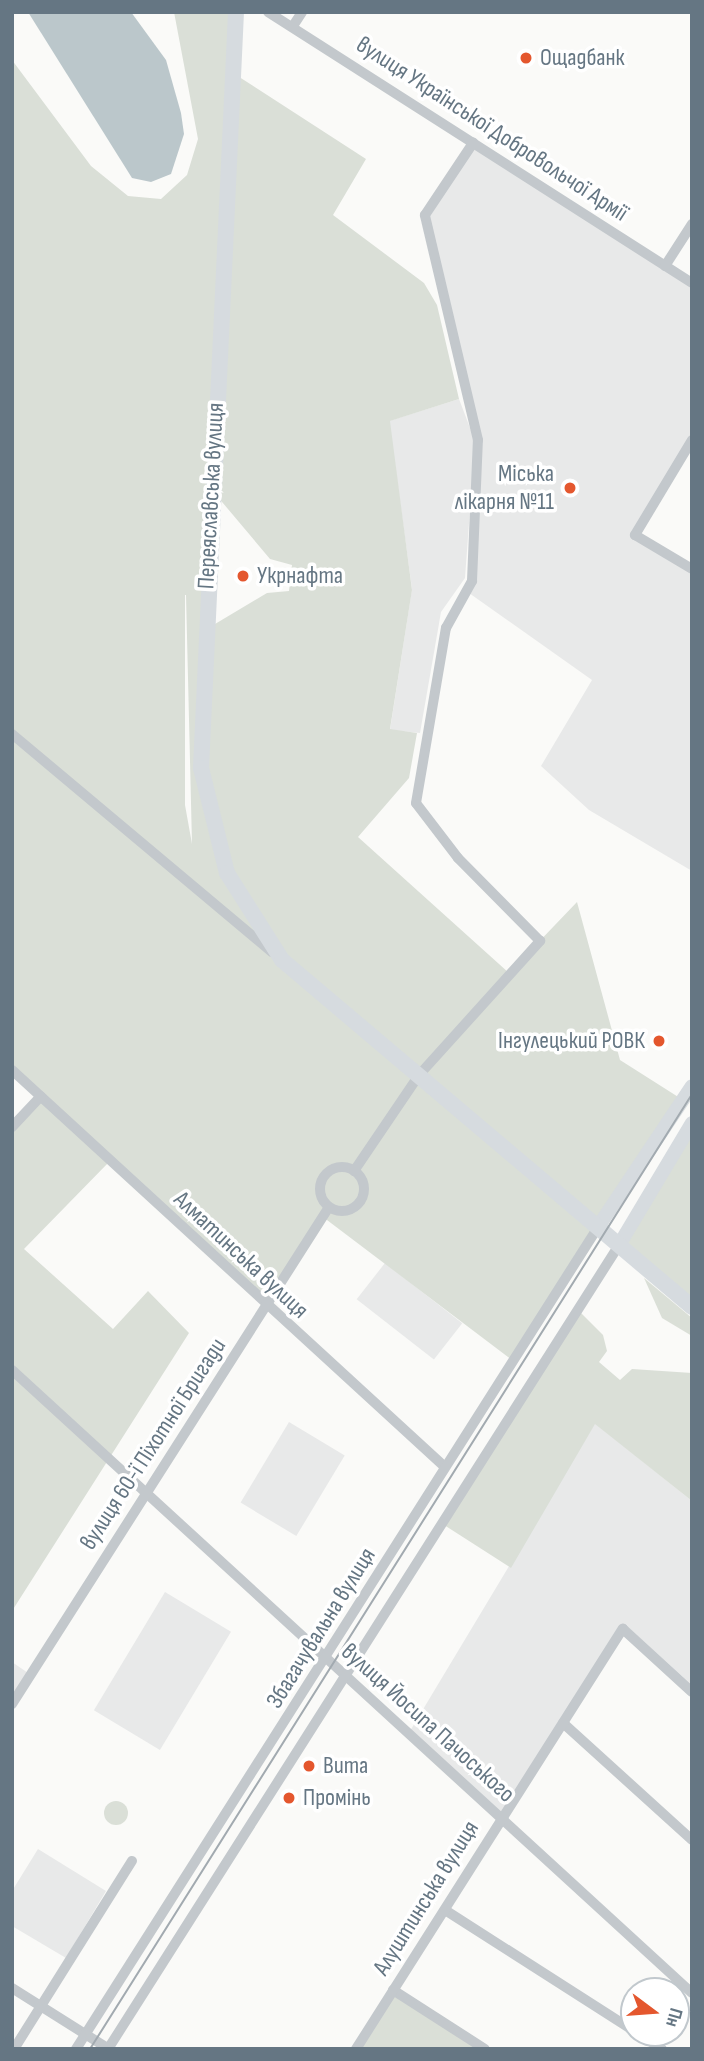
<!DOCTYPE html>
<meta charset="utf-8">
<style>
body{margin:0}
#map{position:relative;width:704px;height:2061px;overflow:hidden;background:#fafaf8;font-family:"Sofia Sans Condensed",sans-serif}
div>[style]{position:absolute}
[style*='--x']{left:calc(var(--x)*1px);top:calc(var(--y)*1px);width:calc(var(--w)*1px);rotate:calc(var(--a)*1deg)}
.built>*{inset:0;background:#e8e9e9;transform-origin:0 0}
.green>*{inset:0;background:#dadfd7}
.round{border-radius:50%}
.water>*{inset:0;background:#bbc7cb}
.minor>*{height:10px;margin:-5px;padding:0 5px;transform-origin:5px;border-radius:5px;background:#c3c8cc}
.minor>.ring{margin:-5px;padding:0;box-sizing:content-box;background:none;border:10px solid #c3c8cc;border-radius:50%}
.secondary>*{height:14px;margin:-7px;padding:0 7px;transform-origin:7px;border-radius:7px;background:#d6dbdf}
.primary>*{height:16px;margin:-8px;padding:0 8px;transform-origin:8px;border-radius:8px;background:#d6dbdf}
.tram>*{height:2px;margin:-1px;padding:0 1px;transform-origin:1px;border-radius:1px;background:#a2aab0}
.dots>*{width:19px;height:19px;translate:-50% -50%;box-sizing:border-box;border:4px solid #fff;border-radius:50%}
span{translate:-50% -50%;white-space:nowrap;text-align:center;line-height:1.15;-webkit-text-stroke:7px #fff;paint-order:stroke}
.poi-label{font-size:24px;color:#657683}
.left{translate:0 -50%;text-align:left}
.right{translate:-100% -50%;text-align:right}
.street-label{font-size:24px;color:#657683}
.frame{position:absolute;inset:0;border:14px solid #657683;pointer-events:none}
.north{position:absolute;left:620px;top:1977px;width:70px;height:70px;box-sizing:border-box;background:#fff;border:2px solid #c1c8cd;border-radius:50%;rotate:106deg;font-size:19px;font-weight:700;line-height:28px;text-align:center;color:#657683}
.north::after{content:'';display:block;margin:auto;width:24px;height:32px;background:#e4572e;clip-path:polygon(50% 0,100% 100%,50% 72%,0 100%)}
</style>
<div id="map">
<div class="built">
<i style="clip-path:polygon(473px 143px,692px 282px,692px 449px,635px 535px,692px 571px,692px 871px,589px 810px,541px 766px,592px 680px,469px 593px,478px 440px,425px 215px)"></i>
<i style="clip-path:polygon(459px 399px,475px 441px,465px 578px,441px 612px,420px 733px,390px 730px,412px 589px,389px 421px)"></i>
<i style="left:385px;top:1263px;width:98px;height:46px;rotate:38deg"></i>
<i style="left:289px;top:1422px;width:65px;height:94px;rotate:31deg"></i>
<i style="clip-path:polygon(595px 1423px,692px 1501px,692px 1685px,629px 1628px,502px 1819px,407px 1736px)"></i>
<i style="left:165px;top:1592px;width:77px;height:138px;rotate:31deg"></i>
<i style="clip-path:polygon(12px 1662px,31px 1675px,12px 1704px)"></i>
<i style="clip-path:polygon(38px 1849px,106px 1891px,66px 1958px,12px 1926px,12px 1891px)"></i>
</div>
<div class="green">
<i style="clip-path:polygon(evenodd,174px 12px,236px 12px,233px 73px,366px 159px,333px 215px,424px 283px,437px 305px,459px 399px,390px 421px,412px 590px,390px 729px,417px 733px,409px 778px,358px 837px,509px 973px,577px 902px,620px 1060px,683px 1100px,512px 1360px,323px 1217px,265px 1307px,109px 1162px,24px 1249px,113px 1329px,148px 1291px,189px 1333px,12px 1611px,12px 1127px,41px 1096px,12px 1070px,12px 60px,91px 166px,128px 196px,161px 199px,187px 175px,198px 139px,174px 12px,212px 490px,270px 559px,292px 565px,289px 591px,267px 593px,205px 630px,212px 490px,174px 12px,185px 595px,186px 595px,192px 844px,185px 805px,185px 595px)"></i>
<i style="clip-path:polygon(692px 1123px,692px 1307px,619px 1245px)"></i>
<i style="clip-path:polygon(644px 1278px,692px 1318px,692px 1336px,662px 1318px)"></i>
<i style="clip-path:polygon(578px 1310px,603px 1335px,607px 1351px,599px 1362px,620px 1380px,632px 1369px,692px 1373px,692px 1501px,595px 1424px,511px 1568px,441px 1523px)"></i>
<i class="round" style="left:104px;top:1801px;width:24px;height:24px"></i>
<i style="clip-path:polygon(393px 1990px,485px 2049px,356px 2049px)"></i>
</div>
<div class="water">
<i style="clip-path:polygon(28px 12px,131px 12px,166px 60px,181px 113px,184px 134px,171px 174px,151px 182px,132px 178px)"></i>
</div>
<div class="minor">
<i style="--x:268;--y:12;--w:503;--a:32.58"></i>
<i style="--x:293;--y:26;--w:17;--a:-57"></i>
<i style="--x:665;--y:266;--w:50;--a:-57.3"></i>
<i style="--x:692;--y:440;--w:111;--a:121"></i>
<i style="--x:635;--y:535;--w:66;--a:30.8"></i>
<i style="--x:12;--y:734;--w:339;--a:40"></i>
<i style="--x:12;--y:1070;--w:587;--a:42.52"></i>
<i style="--x:12;--y:1127;--w:42;--a:-46.9"></i>
<i class="ring" style="left:320px;top:1167px;width:34px;height:34px"></i>
<i style="--x:354;--y:1171;--w:116;--a:-55.9"></i>
<i style="--x:419;--y:1075;--w:181;--a:-47.9"></i>
<i style="--x:540;--y:941;--w:117;--a:-134.7"></i>
<i style="--x:458;--y:858;--w:69;--a:-127.4"></i>
<i style="--x:416;--y:803;--w:178;--a:-80.3"></i>
<i style="--x:446;--y:628;--w:54;--a:-61"></i>
<i style="--x:472;--y:581;--w:141;--a:-87.6"></i>
<i style="--x:478;--y:440;--w:231;--a:-103.3"></i>
<i style="--x:425;--y:215;--w:87;--a:-56.3"></i>
<i style="--x:12;--y:1370;--w:922;--a:42.5"></i>
<i style="--x:12;--y:1704;--w:589;--a:-57.47"></i>
<i style="--x:563;--y:1723;--w:174;--a:42.2"></i>
<i style="--x:445;--y:1910;--w:224;--a:32.6"></i>
<i style="--x:12;--y:1988;--w:115;--a:32.2"></i>
<i style="--x:393;--y:1990;--w:109;--a:32.7"></i>
<i style="--x:638;--y:2033;--w:29;--a:34"></i>
<i style="--x:14;--y:2049;--w:222;--a:-57.9"></i>
<i style="--x:76;--y:2049;--w:974;--a:-57.58"></i>
<i style="--x:108;--y:2049;--w:953;--a:-57.56"></i>
<i style="--x:356;--y:2049;--w:498;--a:-57.6"></i>
<i style="--x:623;--y:1629;--w:93;--a:42.4"></i>
</div>
<div class="secondary">
<i style="--x:598;--y:1227;--w:169;--a:-56.3"></i>
<i style="--x:619;--y:1245;--w:142;--a:-59.1"></i>
</div>
<div class="primary">
<i style="--x:236;--y:12;--w:757;--a:92.65"></i>
<i style="--x:201;--y:768;--w:108;--a:76.1"></i>
<i style="--x:227;--y:873;--w:103;--a:57.7"></i>
<i style="--x:282;--y:960;--w:537;--a:40.24"></i>
</div>
<div class="tram">
<i style="--x:90;--y:2049;--w:1129;--a:-57.77"></i>
</div>
<div class="dots">
<i style="left:526px;top:58px;background:#e4572e"></i>
<i style="left:570px;top:488px;background:#e4572e"></i>
<i style="left:243px;top:576px;background:#e4572e"></i>
<i style="left:659px;top:1041px;background:#e4572e"></i>
<i style="left:309px;top:1766px;background:#e4572e"></i>
<i style="left:289px;top:1798px;background:#e4572e"></i>
</div>
<div class="poi-label">
<span class="left" style="left:540px;top:58px">Ощадбанк</span>
<span class="right" style="left:554px;top:488px">Міська<br>лікарня №11</span>
<span class="left" style="left:257px;top:576px">Укрнафта</span>
<span class="right" style="left:645px;top:1041px">Інгулецький РОВК</span>
<span class="left" style="left:323px;top:1766px">Вита</span>
<span class="left" style="left:303px;top:1798px">Промінь</span>
</div>
<div class="street-label">
<span style="left:492px;top:129px;rotate:33deg">вулиця Української Добровольчої Армії</span>
<span style="left:211px;top:496px;rotate:-87deg">Переяславська вулиця</span>
<span style="left:241px;top:1255px;rotate:43deg">Алматинська вулиця</span>
<span style="left:153px;top:1444px;rotate:-57deg">вулиця 60-ї Піхотної Бригади</span>
<span style="left:321px;top:1628px;rotate:-58deg">Збагачувальна вулиця</span>
<span style="left:428px;top:1723px;rotate:42deg">вулиця Йосипа Пачоського</span>
<span style="left:426px;top:1898px;rotate:-58deg">Алуштинська вулиця</span>
</div>
<div class="frame"></div>
<div class="north">Пн</div>
</div>
